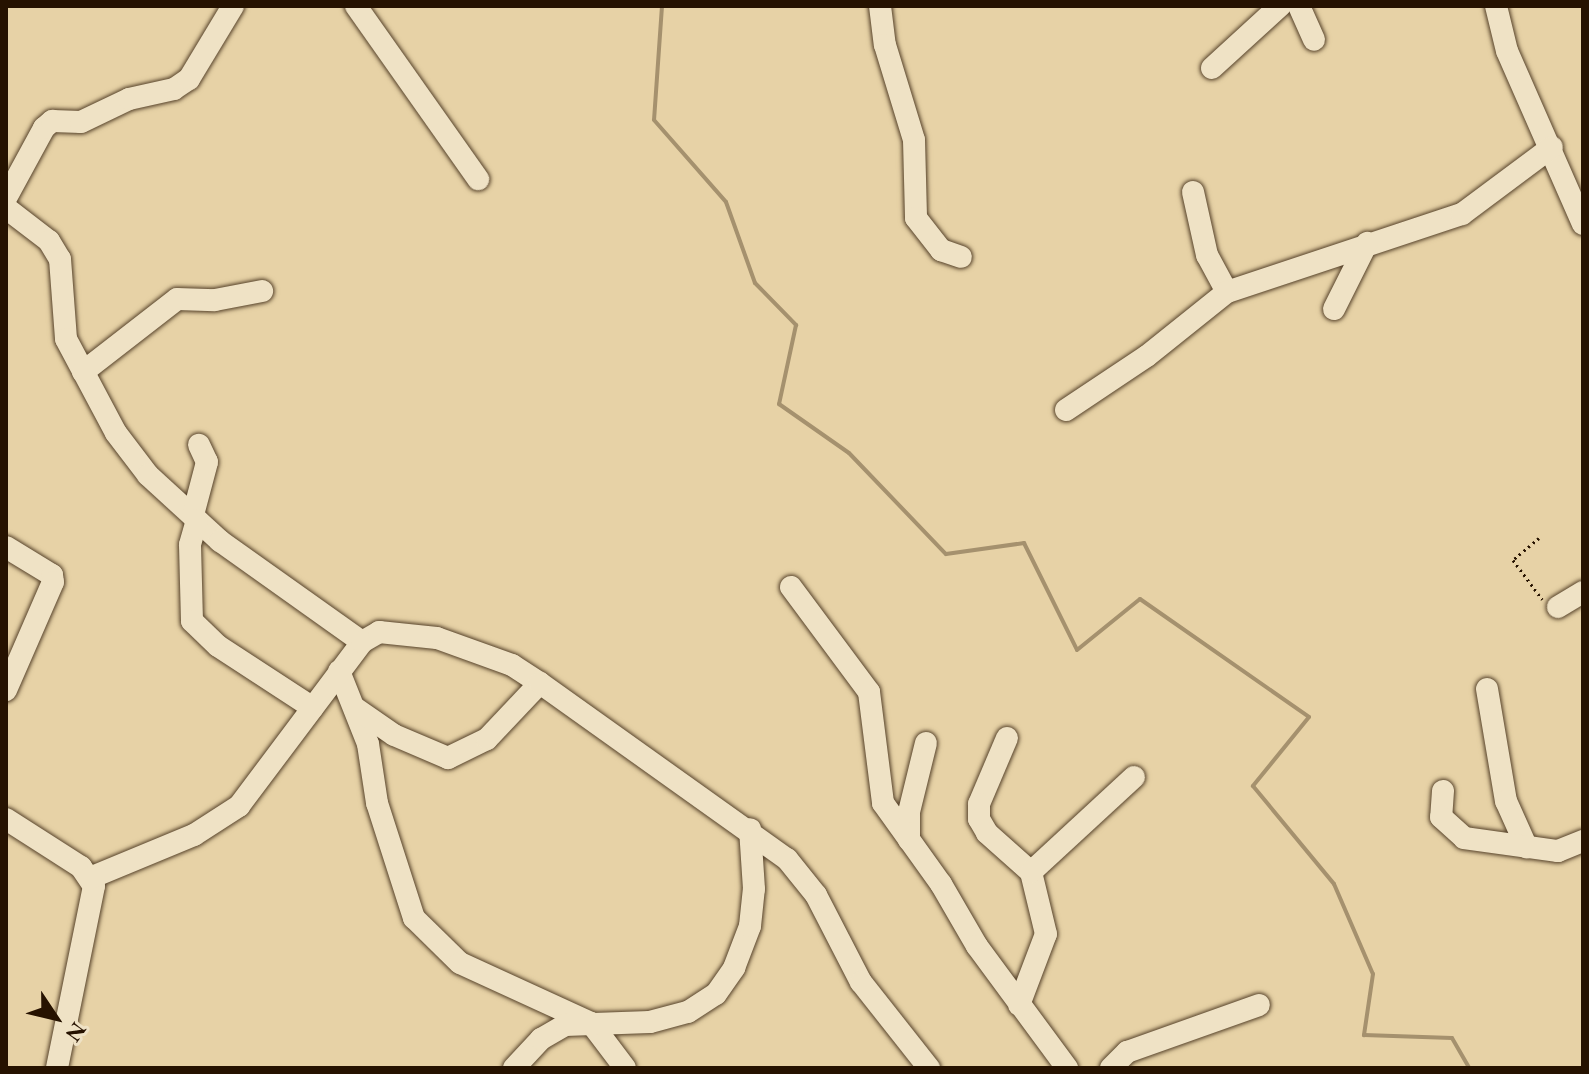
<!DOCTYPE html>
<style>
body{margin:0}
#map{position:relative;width:1589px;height:1074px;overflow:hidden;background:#e7d2a6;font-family:"EB Garamond",serif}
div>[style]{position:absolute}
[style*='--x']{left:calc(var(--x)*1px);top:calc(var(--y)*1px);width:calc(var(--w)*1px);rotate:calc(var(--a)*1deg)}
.stream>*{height:4px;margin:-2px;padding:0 2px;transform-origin:2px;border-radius:2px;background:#a5916e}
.path>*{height:3px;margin-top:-1.5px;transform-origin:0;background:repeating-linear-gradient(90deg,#261200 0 2px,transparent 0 6px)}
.roads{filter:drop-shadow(0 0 2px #56422a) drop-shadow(0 0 2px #56422a)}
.minor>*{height:22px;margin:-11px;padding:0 11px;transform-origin:11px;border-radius:11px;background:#efe2c5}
span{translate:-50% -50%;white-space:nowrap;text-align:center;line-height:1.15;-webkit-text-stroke:6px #efe2c5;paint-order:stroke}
.frame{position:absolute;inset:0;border:8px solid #261200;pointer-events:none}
.north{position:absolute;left:16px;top:978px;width:80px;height:80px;-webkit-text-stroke:6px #efe2c5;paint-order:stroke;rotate:125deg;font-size:22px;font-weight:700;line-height:32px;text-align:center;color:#261200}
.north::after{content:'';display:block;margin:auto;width:28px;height:36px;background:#261200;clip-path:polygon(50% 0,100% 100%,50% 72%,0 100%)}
</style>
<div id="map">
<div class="stream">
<i style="--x:662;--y:6;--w:114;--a:94"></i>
<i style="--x:654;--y:120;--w:109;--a:48.7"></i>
<i style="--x:726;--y:202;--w:86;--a:70.3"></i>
<i style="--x:755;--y:283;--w:59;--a:45.7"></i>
<i style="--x:796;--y:325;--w:81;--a:102.1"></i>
<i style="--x:779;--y:404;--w:85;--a:35"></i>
<i style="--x:849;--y:453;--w:140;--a:46.2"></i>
<i style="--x:946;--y:554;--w:79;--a:-8"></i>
<i style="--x:1024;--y:543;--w:119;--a:63.6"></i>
<i style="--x:1077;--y:650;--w:81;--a:-39"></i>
<i style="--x:1140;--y:599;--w:206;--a:34.9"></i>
<i style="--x:1309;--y:717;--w:89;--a:129.1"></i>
<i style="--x:1253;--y:786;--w:127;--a:50.4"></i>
<i style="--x:1334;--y:884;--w:98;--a:66.6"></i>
<i style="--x:1373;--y:974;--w:62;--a:98.4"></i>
<i style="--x:1364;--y:1035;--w:88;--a:2"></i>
<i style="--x:1452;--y:1038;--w:34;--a:60"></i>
</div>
<div class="path">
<i style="--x:1539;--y:538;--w:34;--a:140"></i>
<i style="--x:1513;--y:560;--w:49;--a:53.4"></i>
</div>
<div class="roads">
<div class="minor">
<i style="--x:356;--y:6;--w:212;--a:54.8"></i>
<i style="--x:880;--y:6;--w:39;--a:83"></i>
<i style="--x:885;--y:45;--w:99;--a:73"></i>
<i style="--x:914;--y:140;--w:78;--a:88.5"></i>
<i style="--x:916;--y:218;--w:41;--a:52"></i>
<i style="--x:941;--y:250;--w:21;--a:19"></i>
<i style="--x:1299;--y:6;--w:37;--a:66"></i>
<i style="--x:1496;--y:6;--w:46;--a:76.3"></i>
<i style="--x:1507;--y:51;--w:189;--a:66.3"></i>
<i style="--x:1212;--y:68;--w:92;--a:-42.4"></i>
<i style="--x:1193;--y:192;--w:65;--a:77.5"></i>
<i style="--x:1207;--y:255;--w:42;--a:61.6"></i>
<i style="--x:1227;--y:292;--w:248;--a:-18.4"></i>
<i style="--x:1462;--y:214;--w:112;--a:-36.7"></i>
<i style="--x:6;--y:198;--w:80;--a:-61.5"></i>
<i style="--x:44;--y:128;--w:11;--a:-41"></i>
<i style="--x:52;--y:121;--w:29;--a:2"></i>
<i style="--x:81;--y:122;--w:53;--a:-25.6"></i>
<i style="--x:129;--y:99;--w:46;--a:-12.5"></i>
<i style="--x:174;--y:89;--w:18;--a:-34"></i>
<i style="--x:189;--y:79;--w:85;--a:-58.9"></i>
<i style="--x:6;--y:208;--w:54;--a:37.5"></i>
<i style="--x:49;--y:241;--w:21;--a:59"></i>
<i style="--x:60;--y:259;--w:80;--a:85.7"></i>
<i style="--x:66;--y:339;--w:106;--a:62"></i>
<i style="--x:116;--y:433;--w:53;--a:52.7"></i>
<i style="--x:148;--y:475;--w:98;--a:42.5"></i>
<i style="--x:220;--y:541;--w:174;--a:35.4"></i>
<i style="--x:1334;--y:309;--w:74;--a:-63.4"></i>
<i style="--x:83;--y:372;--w:119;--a:-37.8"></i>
<i style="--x:177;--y:299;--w:38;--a:2"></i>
<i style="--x:215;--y:300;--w:48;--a:-10.8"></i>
<i style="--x:1066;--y:410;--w:97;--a:-33.7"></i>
<i style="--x:1147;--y:356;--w:102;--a:-38.7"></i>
<i style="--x:193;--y:515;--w:55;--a:-75.2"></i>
<i style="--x:207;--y:462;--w:19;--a:-115"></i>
<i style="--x:197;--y:520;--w:26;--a:106"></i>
<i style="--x:190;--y:545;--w:76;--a:88.5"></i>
<i style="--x:192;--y:621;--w:36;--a:44"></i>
<i style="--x:218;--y:646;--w:113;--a:33.1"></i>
<i style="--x:6;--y:547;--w:54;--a:31.3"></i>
<i style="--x:52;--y:575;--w:7;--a:82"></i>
<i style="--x:53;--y:582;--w:118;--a:113.5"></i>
<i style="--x:791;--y:587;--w:131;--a:53.4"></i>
<i style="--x:869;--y:692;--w:112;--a:82.8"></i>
<i style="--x:883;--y:803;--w:100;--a:54.4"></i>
<i style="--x:941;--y:884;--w:72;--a:59.9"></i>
<i style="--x:977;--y:946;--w:152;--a:53.6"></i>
<i style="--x:1558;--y:607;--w:29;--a:-31"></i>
<i style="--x:339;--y:671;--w:79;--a:68.3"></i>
<i style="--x:368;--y:744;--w:60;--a:81.3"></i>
<i style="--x:377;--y:803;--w:121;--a:72.2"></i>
<i style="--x:414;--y:918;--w:64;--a:44.4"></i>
<i style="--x:460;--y:963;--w:144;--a:24.6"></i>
<i style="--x:591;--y:1023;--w:56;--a:52.9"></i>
<i style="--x:1487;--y:689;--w:114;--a:80.4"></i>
<i style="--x:1506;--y:801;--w:51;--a:65.9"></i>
<i style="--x:355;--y:708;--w:47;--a:34.7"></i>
<i style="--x:394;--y:735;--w:59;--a:23.1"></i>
<i style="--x:448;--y:758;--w:43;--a:-26"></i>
<i style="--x:487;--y:739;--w:77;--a:-46.6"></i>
<i style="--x:1007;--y:738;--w:72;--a:113"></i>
<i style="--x:979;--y:804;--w:15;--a:90"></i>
<i style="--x:979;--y:819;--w:16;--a:60"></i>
<i style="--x:987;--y:833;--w:59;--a:41.6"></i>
<i style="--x:1443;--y:791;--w:26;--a:94"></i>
<i style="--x:1441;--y:817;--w:31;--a:42"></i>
<i style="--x:1464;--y:838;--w:95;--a:7.9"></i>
<i style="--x:1558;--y:851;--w:27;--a:-22"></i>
<i style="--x:6;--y:819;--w:89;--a:32.6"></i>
<i style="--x:81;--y:867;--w:23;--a:56"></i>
<i style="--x:94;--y:886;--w:186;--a:101.5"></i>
<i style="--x:909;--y:840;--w:28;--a:-90"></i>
<i style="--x:909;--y:812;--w:71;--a:-76.2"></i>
<i style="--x:90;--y:878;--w:113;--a:-22.5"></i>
<i style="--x:194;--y:835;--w:54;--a:-32.8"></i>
<i style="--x:239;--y:806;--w:205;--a:-53.1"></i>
<i style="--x:362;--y:642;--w:20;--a:-30"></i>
<i style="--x:379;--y:632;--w:58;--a:5.9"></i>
<i style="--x:437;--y:638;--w:80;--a:19.8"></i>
<i style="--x:512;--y:665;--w:33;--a:33"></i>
<i style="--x:540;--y:683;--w:303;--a:35.5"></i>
<i style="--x:787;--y:859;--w:46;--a:51.1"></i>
<i style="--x:816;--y:895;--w:98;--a:62.7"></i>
<i style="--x:861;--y:982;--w:110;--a:51.7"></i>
<i style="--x:1019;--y:1005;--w:76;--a:-69.2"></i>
<i style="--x:1046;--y:934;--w:64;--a:-103.6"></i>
<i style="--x:1031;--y:872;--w:140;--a:-42.7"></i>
<i style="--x:514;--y:1068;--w:40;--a:-47"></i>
<i style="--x:541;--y:1039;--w:28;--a:-30"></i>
<i style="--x:565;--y:1025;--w:85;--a:-2"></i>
<i style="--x:650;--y:1022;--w:39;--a:-15"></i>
<i style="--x:688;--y:1012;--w:33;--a:-33"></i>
<i style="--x:716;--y:994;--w:32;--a:-55"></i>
<i style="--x:734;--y:968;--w:45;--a:-69.1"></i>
<i style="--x:750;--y:926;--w:37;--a:-84"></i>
<i style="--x:754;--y:889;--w:60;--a:-93.8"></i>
<i style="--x:1111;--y:1068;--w:23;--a:-45"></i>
<i style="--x:1127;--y:1052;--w:140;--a:-19.6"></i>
</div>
</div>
<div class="frame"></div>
<div class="north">N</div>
</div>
